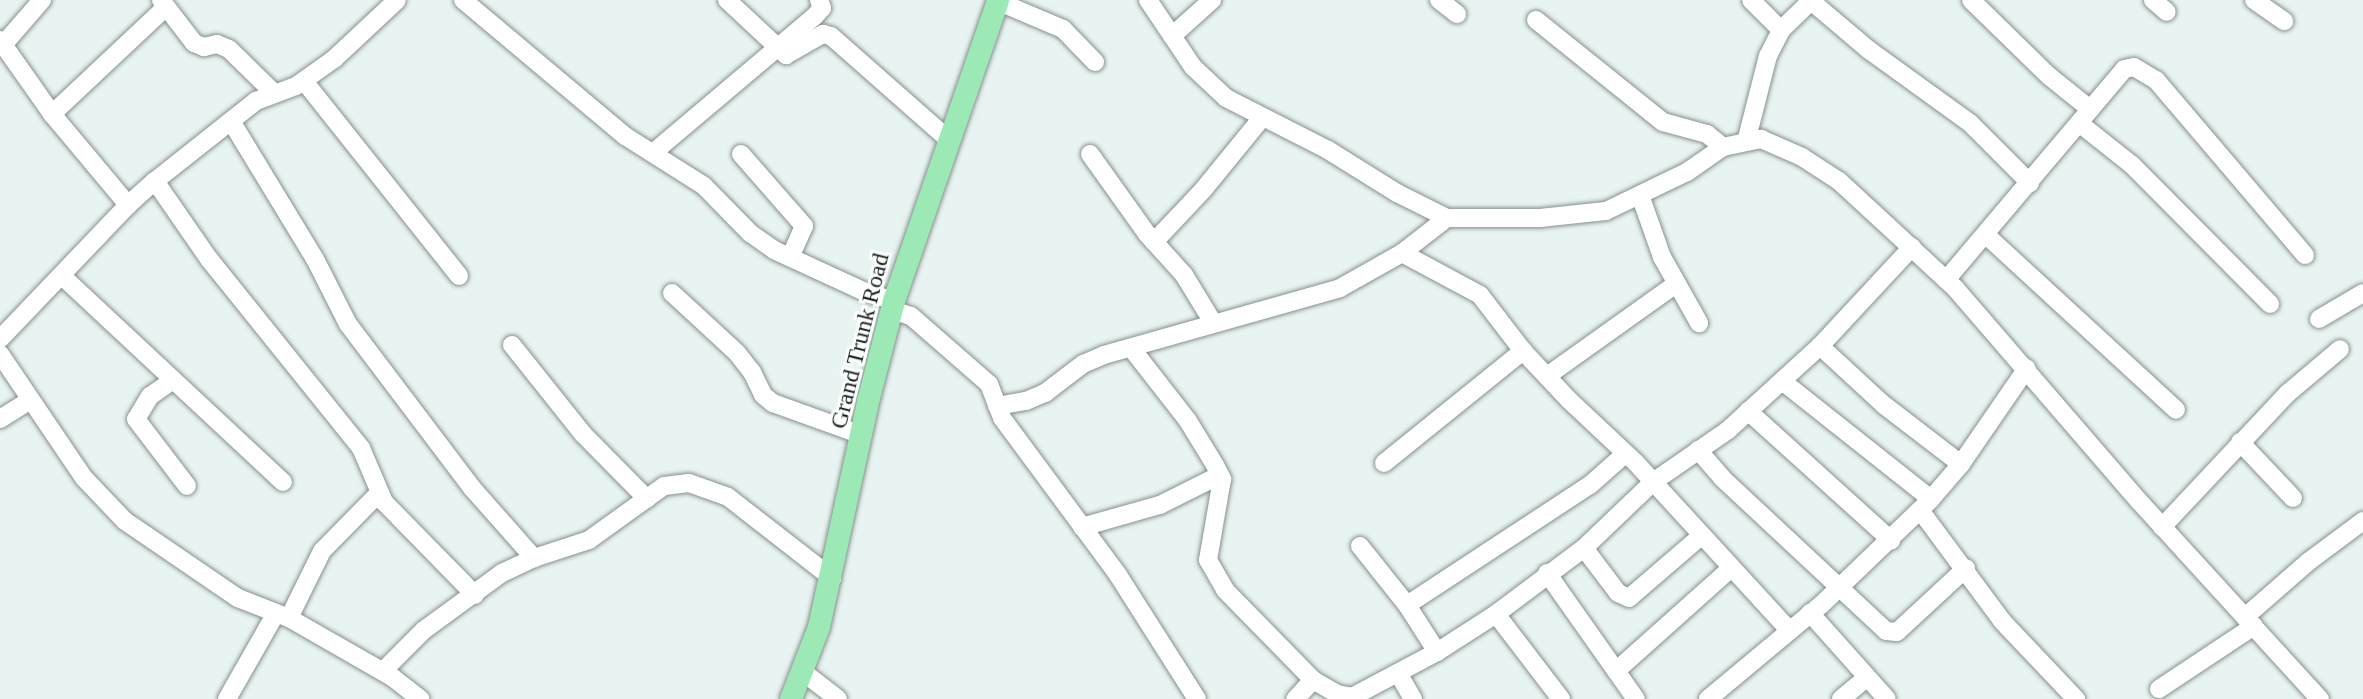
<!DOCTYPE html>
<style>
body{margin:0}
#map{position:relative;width:2363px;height:699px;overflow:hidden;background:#e8f4f2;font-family:"Times New Roman",serif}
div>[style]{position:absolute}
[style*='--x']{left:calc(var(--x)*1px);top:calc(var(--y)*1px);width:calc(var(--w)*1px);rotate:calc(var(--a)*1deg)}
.roads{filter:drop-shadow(0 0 2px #85908e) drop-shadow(0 0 2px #85908e)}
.minor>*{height:18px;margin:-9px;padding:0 9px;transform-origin:9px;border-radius:9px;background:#fff}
.major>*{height:22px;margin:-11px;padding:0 11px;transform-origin:11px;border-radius:11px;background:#9de9b6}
span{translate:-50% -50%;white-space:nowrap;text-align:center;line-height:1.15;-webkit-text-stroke:6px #fcfffe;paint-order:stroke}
.street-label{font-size:24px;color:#1d2221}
</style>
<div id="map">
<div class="roads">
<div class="minor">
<i style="--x:161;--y:0;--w:54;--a:52.5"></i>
<i style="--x:194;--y:43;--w:11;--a:22"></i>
<i style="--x:204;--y:47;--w:13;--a:-13"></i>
<i style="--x:217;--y:44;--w:13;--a:23"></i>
<i style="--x:229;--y:49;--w:64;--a:44.4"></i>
<i style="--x:463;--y:0;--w:212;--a:40"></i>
<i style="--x:625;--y:136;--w:93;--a:32.3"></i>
<i style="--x:704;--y:186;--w:66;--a:45.6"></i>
<i style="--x:750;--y:233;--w:29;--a:35"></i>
<i style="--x:774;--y:250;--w:98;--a:24.7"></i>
<i style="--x:863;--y:291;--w:33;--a:18"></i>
<i style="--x:727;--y:0;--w:81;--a:43"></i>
<i style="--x:786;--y:55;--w:43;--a:-29.6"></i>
<i style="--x:823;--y:34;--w:8;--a:14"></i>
<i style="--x:831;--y:36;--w:157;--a:41.4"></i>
<i style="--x:1148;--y:0;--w:81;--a:56.1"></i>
<i style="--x:1193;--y:67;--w:45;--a:43.2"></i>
<i style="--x:1226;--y:98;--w:114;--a:27"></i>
<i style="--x:1328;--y:150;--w:81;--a:31.9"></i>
<i style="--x:1397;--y:193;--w:56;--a:26.6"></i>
<i style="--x:1447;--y:218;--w:93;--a:0"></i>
<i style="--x:1540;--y:218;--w:66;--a:-6.1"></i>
<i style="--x:1606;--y:211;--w:90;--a:-25.7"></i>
<i style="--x:1687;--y:172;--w:44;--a:-34.8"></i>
<i style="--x:1723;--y:147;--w:39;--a:-12"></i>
<i style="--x:1761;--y:139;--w:45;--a:23.7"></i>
<i style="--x:1802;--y:157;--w:44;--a:33"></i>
<i style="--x:1839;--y:181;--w:158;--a:42.7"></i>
<i style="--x:1955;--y:288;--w:280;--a:49.2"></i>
<i style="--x:2138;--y:500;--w:270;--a:47.6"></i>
<i style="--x:1439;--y:0;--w:23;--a:38"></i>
<i style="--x:1971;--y:0;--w:109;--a:44.3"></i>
<i style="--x:2049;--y:76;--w:53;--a:38.8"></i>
<i style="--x:2153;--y:0;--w:18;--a:41"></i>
<i style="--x:2254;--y:0;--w:37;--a:35"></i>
<i style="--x:997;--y:1;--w:72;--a:23"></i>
<i style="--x:1063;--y:29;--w:46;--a:45.9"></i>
<i style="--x:1811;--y:1;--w:76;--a:40.2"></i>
<i style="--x:1869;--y:50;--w:125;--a:35.9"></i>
<i style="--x:1970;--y:123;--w:85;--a:45"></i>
<i style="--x:1536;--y:20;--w:163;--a:38.8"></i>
<i style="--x:1663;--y:122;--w:46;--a:15.3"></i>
<i style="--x:1707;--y:134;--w:21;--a:39"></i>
<i style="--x:1781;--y:30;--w:43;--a:-44.1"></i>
<i style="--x:1172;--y:36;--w:54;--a:-42"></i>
<i style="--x:0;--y:40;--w:90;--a:54.9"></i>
<i style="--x:52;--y:114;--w:119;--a:50.1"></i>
<i style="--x:3;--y:45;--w:60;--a:-49.1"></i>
<i style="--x:304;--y:81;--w:249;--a:51.5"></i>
<i style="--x:52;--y:114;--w:156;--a:-43.2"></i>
<i style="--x:231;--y:121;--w:162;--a:58.7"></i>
<i style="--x:315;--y:259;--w:73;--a:63.1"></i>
<i style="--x:348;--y:324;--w:206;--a:52.9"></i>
<i style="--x:472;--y:488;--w:94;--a:48.5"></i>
<i style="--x:2079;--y:123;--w:68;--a:38.4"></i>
<i style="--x:2132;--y:165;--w:196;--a:45.2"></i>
<i style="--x:1746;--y:142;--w:89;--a:-75.7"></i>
<i style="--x:1768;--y:56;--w:29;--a:-63"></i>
<i style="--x:1781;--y:30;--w:42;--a:-135"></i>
<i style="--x:654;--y:152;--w:209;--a:-40.2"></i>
<i style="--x:814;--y:17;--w:12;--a:-48"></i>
<i style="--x:822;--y:8;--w:9;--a:-111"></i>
<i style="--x:741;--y:154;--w:96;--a:48.8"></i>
<i style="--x:804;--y:226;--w:34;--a:114"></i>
<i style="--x:1090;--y:154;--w:98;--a:54.5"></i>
<i style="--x:1147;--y:234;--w:55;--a:47.9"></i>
<i style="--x:1184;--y:275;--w:57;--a:58.5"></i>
<i style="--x:155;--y:181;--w:95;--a:55.3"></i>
<i style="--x:209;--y:259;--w:243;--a:51.2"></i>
<i style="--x:361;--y:448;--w:59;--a:66.9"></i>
<i style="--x:384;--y:502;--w:130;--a:45.6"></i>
<i style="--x:1640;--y:195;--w:66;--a:70.5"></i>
<i style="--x:1662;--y:257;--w:76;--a:60.7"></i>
<i style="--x:1986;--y:235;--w:258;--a:42.6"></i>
<i style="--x:1154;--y:242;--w:71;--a:-46.7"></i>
<i style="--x:1203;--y:190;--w:92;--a:-50.8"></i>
<i style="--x:1402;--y:253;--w:89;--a:28.3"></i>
<i style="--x:1480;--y:295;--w:71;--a:52.5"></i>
<i style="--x:1523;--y:351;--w:67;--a:46.8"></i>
<i style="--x:1569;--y:400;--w:92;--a:43.2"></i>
<i style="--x:1636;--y:463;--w:225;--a:47.5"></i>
<i style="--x:62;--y:276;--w:302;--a:43"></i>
<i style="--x:1946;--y:280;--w:276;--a:-49.8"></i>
<i style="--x:2124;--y:69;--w:10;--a:-11"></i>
<i style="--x:2134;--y:67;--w:26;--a:31"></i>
<i style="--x:2156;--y:80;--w:230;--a:49.6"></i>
<i style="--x:672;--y:293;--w:88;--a:42.7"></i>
<i style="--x:737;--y:353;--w:24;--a:52"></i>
<i style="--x:752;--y:372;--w:25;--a:64"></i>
<i style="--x:763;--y:395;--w:13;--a:39"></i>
<i style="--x:773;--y:403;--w:95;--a:19.8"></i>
<i style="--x:892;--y:310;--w:20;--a:18"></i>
<i style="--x:911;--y:316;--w:103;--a:41.1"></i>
<i style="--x:989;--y:384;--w:36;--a:69"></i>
<i style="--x:1002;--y:418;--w:195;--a:53.5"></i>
<i style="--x:1118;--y:575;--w:147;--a:57.5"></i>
<i style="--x:2319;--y:319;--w:51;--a:-30.6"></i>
<i style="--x:0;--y:339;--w:185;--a:-46.3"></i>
<i style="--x:128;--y:205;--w:36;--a:-42"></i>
<i style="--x:155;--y:181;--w:129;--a:-38.4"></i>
<i style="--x:256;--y:101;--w:43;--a:-20.6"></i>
<i style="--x:296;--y:86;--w:47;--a:-35.4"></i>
<i style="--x:334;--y:59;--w:86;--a:-43.1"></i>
<i style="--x:512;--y:345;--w:114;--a:51.4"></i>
<i style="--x:583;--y:434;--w:91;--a:45.4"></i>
<i style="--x:1820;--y:346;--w:87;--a:42.7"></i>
<i style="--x:1884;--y:405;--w:97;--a:37.5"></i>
<i style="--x:1132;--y:349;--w:91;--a:52.1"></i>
<i style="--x:1188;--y:421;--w:52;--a:58.5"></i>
<i style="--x:1215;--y:465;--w:16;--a:63"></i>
<i style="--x:1222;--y:479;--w:82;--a:99.8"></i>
<i style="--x:1208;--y:560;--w:34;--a:60"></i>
<i style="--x:1225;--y:590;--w:126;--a:45.6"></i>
<i style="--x:1313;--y:680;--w:26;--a:133"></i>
<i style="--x:0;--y:354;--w:150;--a:55.9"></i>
<i style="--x:84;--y:478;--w:59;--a:46.4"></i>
<i style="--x:125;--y:521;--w:137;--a:34.3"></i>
<i style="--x:238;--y:598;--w:55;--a:21.4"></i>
<i style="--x:289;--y:618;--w:119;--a:29.8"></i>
<i style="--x:392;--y:677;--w:36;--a:38"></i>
<i style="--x:1547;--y:376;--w:158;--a:-35.5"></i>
<i style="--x:173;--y:380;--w:28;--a:145"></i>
<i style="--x:150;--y:396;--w:27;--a:121"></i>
<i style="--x:136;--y:419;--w:84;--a:52.7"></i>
<i style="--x:1782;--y:381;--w:190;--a:38.4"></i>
<i style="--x:997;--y:406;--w:29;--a:-10"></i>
<i style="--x:1026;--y:401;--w:21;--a:-23"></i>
<i style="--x:1045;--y:393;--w:48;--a:-37.3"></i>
<i style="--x:1083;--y:364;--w:23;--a:-23"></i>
<i style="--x:1104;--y:355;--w:245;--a:-15.8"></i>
<i style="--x:1340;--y:288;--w:71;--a:-29.4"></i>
<i style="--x:1402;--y:253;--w:57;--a:-37.9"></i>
<i style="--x:1748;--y:411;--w:193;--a:42.1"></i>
<i style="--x:0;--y:419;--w:36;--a:-32"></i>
<i style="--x:2240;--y:442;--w:77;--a:46.6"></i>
<i style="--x:1698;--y:450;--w:37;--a:49"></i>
<i style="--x:1722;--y:478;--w:224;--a:43"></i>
<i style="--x:1886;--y:631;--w:11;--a:5"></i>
<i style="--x:1897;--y:632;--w:94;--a:-42.8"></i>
<i style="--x:1384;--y:463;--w:179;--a:-38.9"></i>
<i style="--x:1920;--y:510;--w:138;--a:53.5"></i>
<i style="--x:2002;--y:621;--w:108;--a:46.5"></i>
<i style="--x:1082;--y:527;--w:81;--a:-15.8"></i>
<i style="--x:1160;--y:505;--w:67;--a:-26.6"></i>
<i style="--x:2162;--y:527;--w:184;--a:-46.8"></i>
<i style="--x:2288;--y:393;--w:68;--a:-40.2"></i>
<i style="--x:1360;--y:546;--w:75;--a:51.5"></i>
<i style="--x:1407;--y:605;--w:56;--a:57.4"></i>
<i style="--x:1584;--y:548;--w:56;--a:52.9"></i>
<i style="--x:1618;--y:593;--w:12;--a:24"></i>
<i style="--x:1629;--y:598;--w:95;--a:-40.7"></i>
<i style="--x:1547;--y:573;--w:154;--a:54.8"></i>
<i style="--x:1407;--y:605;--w:219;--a:-33.3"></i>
<i style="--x:1590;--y:485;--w:47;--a:-41.5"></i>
<i style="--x:1810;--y:613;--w:115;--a:48.2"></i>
<i style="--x:1496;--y:614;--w:107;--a:52.6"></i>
<i style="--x:2245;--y:617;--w:84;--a:-41.1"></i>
<i style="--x:2308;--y:562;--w:69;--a:-36.7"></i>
<i style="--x:289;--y:618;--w:75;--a:-63.8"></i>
<i style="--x:322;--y:551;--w:81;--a:-45.5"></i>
<i style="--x:383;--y:671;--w:58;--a:-45"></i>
<i style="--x:424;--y:630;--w:97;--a:-36.2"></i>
<i style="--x:502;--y:573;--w:35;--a:-25"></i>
<i style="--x:534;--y:558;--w:58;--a:-18.1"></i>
<i style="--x:589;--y:540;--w:92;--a:-35.8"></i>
<i style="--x:664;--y:486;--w:25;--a:-7"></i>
<i style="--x:689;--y:483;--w:41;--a:19.7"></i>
<i style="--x:728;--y:497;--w:132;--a:37.9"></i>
<i style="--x:1616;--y:671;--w:154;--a:-41.8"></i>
<i style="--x:803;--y:672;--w:44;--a:37.6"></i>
<i style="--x:1398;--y:673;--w:30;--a:60"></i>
<i style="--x:1313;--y:680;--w:28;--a:30"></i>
<i style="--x:1337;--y:694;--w:15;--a:11"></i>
<i style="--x:1352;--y:697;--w:96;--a:-27.9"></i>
<i style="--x:1437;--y:652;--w:70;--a:-32.8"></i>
<i style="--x:1496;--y:614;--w:110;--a:-36.9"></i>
<i style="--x:1584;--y:548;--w:95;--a:-43.7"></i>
<i style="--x:1653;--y:482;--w:91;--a:-34.7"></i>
<i style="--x:1728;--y:430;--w:125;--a:-42.4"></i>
<i style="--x:1820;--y:346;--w:135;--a:-47.1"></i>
<i style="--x:2159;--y:689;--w:114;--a:-33.6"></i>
<i style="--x:227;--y:699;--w:99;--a:-60.3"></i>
<i style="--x:1708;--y:699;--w:147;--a:-39.8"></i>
<i style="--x:1821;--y:605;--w:153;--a:-43.9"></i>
<i style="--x:1931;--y:499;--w:46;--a:-49.4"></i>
<i style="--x:1961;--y:464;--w:116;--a:-55.5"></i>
<i style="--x:1841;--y:699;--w:33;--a:-40"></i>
</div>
<div class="major">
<i style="--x:791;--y:699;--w:77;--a:-68.7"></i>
<i style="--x:819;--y:627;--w:234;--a:-77.7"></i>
<i style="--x:869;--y:398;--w:100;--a:-75.5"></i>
<i style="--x:894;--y:301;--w:318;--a:-70.9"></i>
</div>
</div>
<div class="street-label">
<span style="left:860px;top:341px;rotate:-76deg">Grand Trunk Road</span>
</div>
</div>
